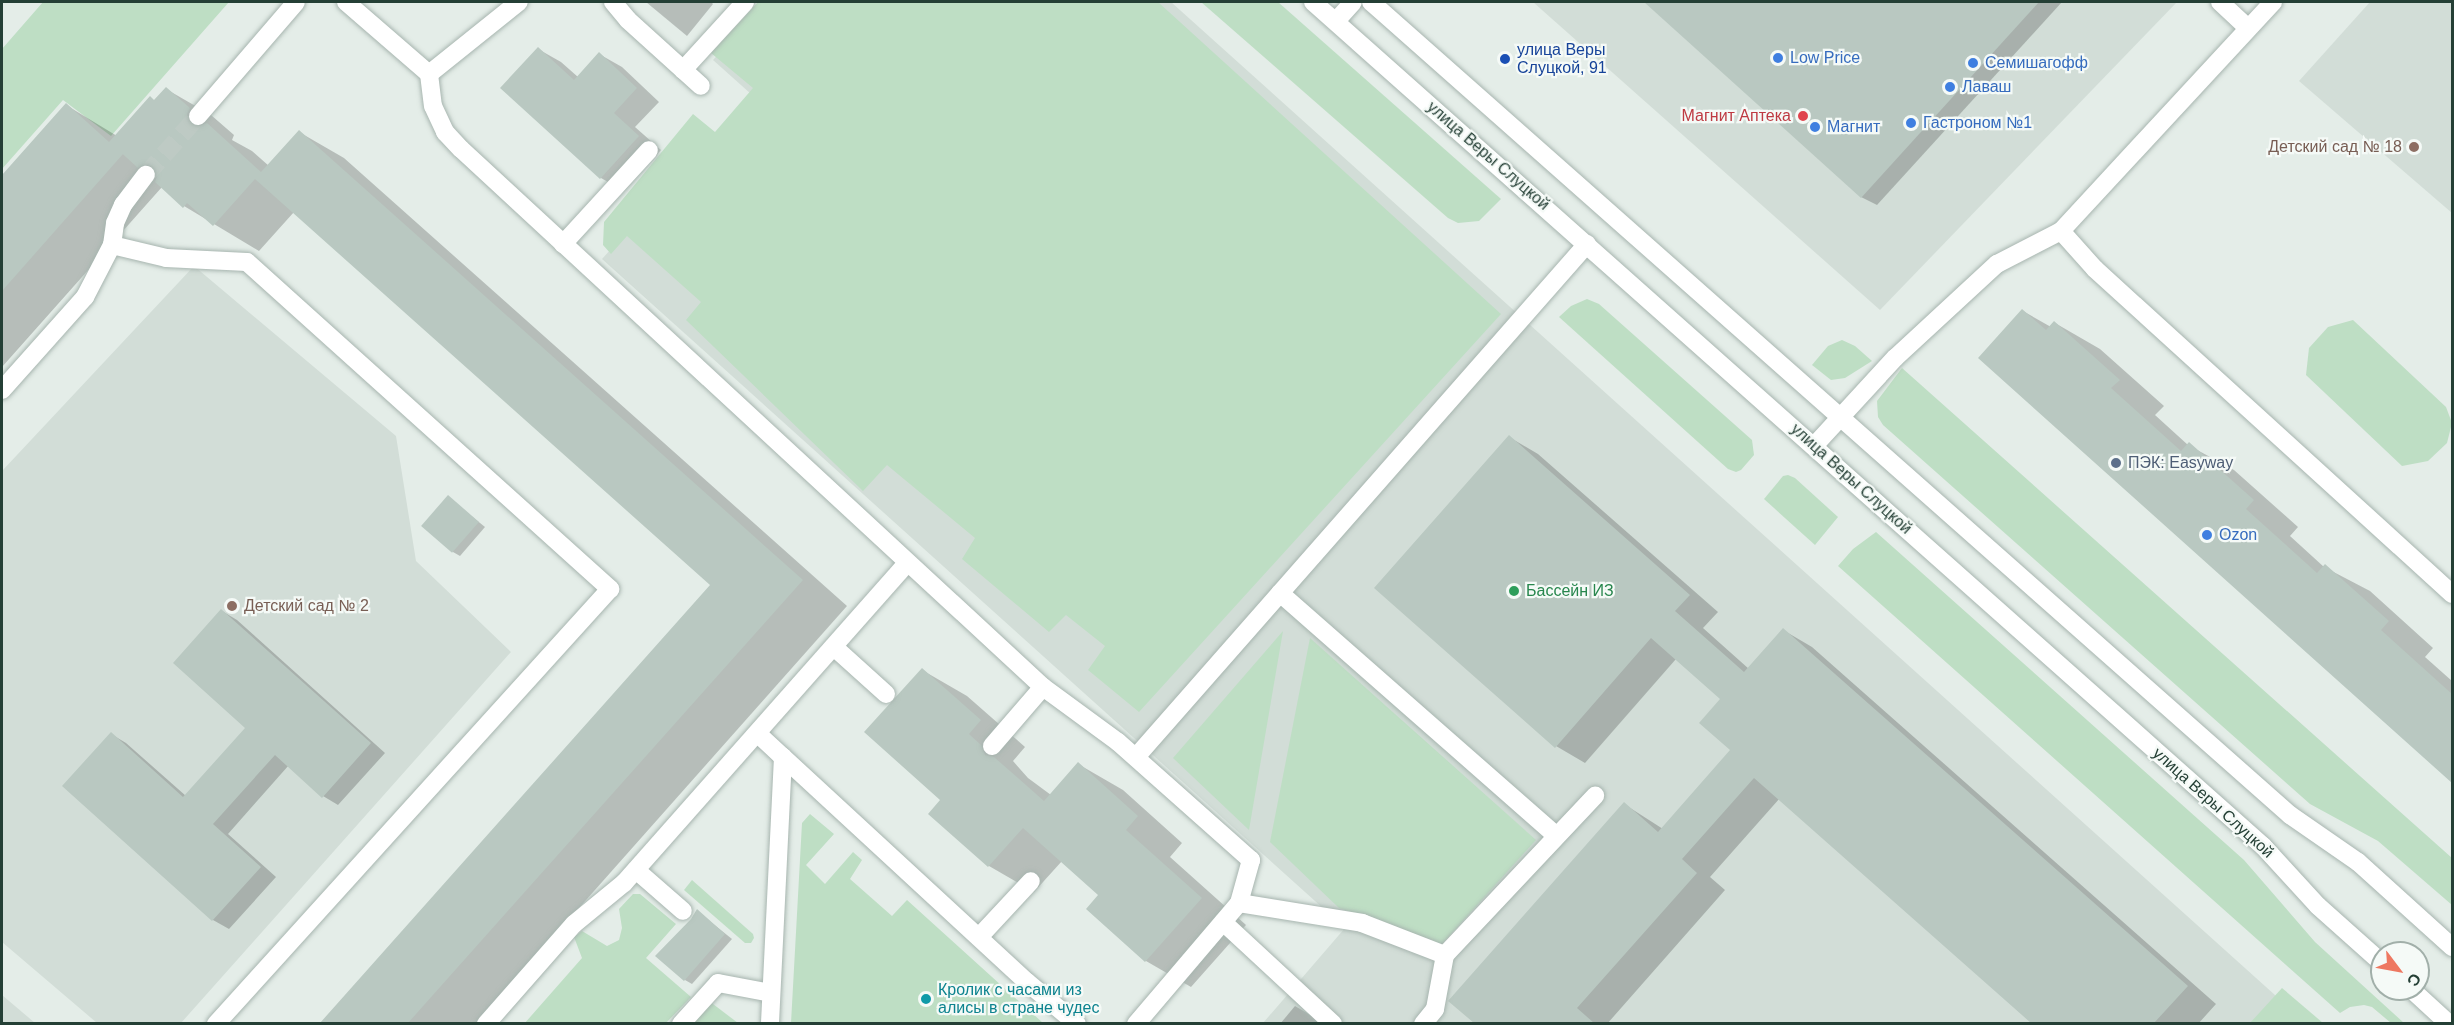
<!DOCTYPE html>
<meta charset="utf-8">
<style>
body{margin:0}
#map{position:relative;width:2454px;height:1025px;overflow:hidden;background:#e4ede8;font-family:Helvetica,sans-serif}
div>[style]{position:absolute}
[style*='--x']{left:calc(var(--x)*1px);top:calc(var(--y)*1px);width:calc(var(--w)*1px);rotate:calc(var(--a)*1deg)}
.built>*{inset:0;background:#d2ddd7}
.green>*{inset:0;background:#bedec4}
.shadow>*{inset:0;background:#0003}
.building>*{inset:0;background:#b9c8c1;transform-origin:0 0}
.minor-tunnel>*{height:18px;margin-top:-9px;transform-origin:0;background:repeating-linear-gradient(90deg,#becac4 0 18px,transparent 0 27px)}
.roads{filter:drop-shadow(0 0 2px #a7b5af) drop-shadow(0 0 2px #a7b5af)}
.minor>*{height:18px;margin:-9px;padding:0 9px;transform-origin:9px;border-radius:9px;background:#fff}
.dots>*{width:16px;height:16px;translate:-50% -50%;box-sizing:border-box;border:3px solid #f5faf7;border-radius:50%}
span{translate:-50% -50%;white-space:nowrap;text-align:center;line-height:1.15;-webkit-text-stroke:4.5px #f5faf7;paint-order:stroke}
.transit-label{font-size:16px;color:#164399}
.left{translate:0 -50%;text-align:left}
.shop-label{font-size:16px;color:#366cbe}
.health-label{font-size:16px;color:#be3a42}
.right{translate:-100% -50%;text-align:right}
.education-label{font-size:16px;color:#785e54}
.street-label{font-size:16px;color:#243f35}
.service-label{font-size:16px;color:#4e5e75}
.leisure-label{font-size:16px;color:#27864d}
.culture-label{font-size:16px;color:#0d838f}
.frame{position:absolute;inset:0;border:3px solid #243f35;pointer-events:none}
.north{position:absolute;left:2370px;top:941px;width:60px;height:60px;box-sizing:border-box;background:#f5faf7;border:2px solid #a1afa9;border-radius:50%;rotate:122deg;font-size:16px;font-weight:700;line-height:24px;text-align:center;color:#243f35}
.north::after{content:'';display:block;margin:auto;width:21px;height:27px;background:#ee7861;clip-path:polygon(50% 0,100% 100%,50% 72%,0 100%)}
</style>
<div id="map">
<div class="built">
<i style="clip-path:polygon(766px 2px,1171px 2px,2306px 1023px,1263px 1023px,1345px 928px,602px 259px,751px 94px,713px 60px)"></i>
<i style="clip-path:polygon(1533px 2px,2177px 2px,1880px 310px)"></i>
<i style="clip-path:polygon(2370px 2px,2452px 2px,2452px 213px,2299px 81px)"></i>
<i style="clip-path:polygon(194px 266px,396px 436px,416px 561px,511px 652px,181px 1023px,97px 1023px,2px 942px,2px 471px)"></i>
<i style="clip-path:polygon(2px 995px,35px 1023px,2px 1023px)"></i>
</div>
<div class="green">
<i style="clip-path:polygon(43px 2px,229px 2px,111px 136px,63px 100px,2px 169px,2px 49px)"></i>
<i style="clip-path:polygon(758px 2px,1158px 2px,1501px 314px,1139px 712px,1088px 670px,1105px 646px,1066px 615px,1049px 632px,962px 559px,975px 538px,887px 465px,863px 491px,686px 320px,701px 302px,627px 236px,611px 254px,603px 245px,604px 222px,693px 114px,715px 132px,753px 88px,711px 53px)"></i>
<i style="clip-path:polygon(1201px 2px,1278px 2px,1501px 199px,1479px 221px,1458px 223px,1448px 218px)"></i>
<i style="clip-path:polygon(1587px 299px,1599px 304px,1752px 440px,1754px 455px,1741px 470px,1736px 472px,1728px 469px,1559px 317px,1571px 306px)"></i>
<i style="clip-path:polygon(2353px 320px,2446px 407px,2452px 423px,2447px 443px,2428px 461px,2402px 466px,2306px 375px,2309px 348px,2328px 327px)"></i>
<i style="clip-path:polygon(1842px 340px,1855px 346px,1872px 361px,1845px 378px,1831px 380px,1812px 365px,1828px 346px)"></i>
<i style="clip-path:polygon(1902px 368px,2452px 858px,2452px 905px,2378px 841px,2310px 804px,1883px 425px,1878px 417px,1877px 401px)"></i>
<i style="clip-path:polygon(1788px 475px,1795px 478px,1838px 517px,1815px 545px,1764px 499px,1783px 476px)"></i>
<i style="clip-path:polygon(1876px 532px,2244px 860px,2315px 942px,2404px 1023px,2391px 1023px,2372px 1007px,2364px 1005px,2350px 1007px,2340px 1013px,1838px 566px,1853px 549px)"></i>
<i style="clip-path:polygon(1283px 631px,1249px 830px,1173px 758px)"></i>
<i style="clip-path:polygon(1310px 638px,1536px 840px,1442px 944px,1339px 908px,1270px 842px)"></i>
<i style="clip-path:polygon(810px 814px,834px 834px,806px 865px,825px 884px,853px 852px,862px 860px,850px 879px,892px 916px,907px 900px,1043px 1023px,791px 1023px,802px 823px)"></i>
<i style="clip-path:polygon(692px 880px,753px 934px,754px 938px,751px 943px,745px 943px,684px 890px)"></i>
<i style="clip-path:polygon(633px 894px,640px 894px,676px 924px,646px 958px,691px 997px,666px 1023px,524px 1024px,582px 958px,574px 937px,582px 931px,607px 946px,619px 940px,622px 928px,619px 909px)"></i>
<i style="clip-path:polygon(2282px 988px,2323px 1023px,2250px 1023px)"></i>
<i style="clip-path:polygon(709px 1001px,738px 1023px,690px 1024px)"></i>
</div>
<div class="shadow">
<i style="clip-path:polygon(646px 2px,711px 2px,713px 4px,687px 36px)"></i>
<i style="clip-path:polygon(1647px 2px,2062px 2px,1877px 205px,1861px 197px)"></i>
<i style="clip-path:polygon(538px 49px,561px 62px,578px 77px,599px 54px,622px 67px,659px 102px,635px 127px,661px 150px,624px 191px,601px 178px,502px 88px)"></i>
<i style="clip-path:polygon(166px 89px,211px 115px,234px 135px,232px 140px,252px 151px,269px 166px,299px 132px,344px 158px,847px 606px,476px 1024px,322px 1024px,712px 585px,294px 212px,259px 251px,184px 206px,162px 187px,2px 367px,2px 178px,66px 105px,117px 136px)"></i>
<i style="clip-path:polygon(2023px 311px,2051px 327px,2055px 323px,2100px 349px,2164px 406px,2155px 415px,2188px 445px,2234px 470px,2298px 527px,2290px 536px,2324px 567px,2370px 591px,2433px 648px,2425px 657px,2452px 681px,2452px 781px,1980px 358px)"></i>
<i style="clip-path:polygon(1509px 437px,1538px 454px,1718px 612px,1703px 628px,1749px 669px,1783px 630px,1812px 647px,2216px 1004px,2198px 1024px,2033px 1024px,1780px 798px,1710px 877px,1725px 890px,1607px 1024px,1476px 1024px,1450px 1001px,1624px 804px,1663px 829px,1732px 750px,1722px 699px,1676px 659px,1585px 763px,1556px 746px)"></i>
<i style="clip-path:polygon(448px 497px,485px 527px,460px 556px,453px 552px)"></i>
<i style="clip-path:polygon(222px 611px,237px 620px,385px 753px,338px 805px,323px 796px,289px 765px,228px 834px,276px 877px,229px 929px,213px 920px,64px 786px,111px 734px,126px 743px,186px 796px,247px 728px)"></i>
<i style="clip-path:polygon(922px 670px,967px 696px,1025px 747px,1013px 761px,1028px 778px,1051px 795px,1078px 764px,1123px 790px,1182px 843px,1170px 857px,1246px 925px,1191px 987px,1146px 961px,1100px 895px,1062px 861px,1034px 892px,989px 866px,942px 800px)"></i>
<i style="clip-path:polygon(697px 911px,732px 939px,692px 984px,685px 980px,692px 920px)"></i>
<i style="clip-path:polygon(1295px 1006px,1324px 1023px,1325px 1024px,1280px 1024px)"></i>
</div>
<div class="building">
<i style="clip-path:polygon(1644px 2px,2039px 2px,1861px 198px)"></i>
<i style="clip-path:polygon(538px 47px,574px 80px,599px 52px,637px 88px,614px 113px,639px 136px,600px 179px,500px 88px)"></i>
<i style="clip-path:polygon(166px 87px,190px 108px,187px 114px,190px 124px,196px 127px,207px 123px,261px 172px,299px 130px,803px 580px,408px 1023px,320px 1023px,710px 585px,255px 179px,213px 226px,187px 203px,183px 208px,155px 182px,157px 176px,153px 166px,147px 164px,138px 168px,115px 147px,123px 154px,2px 291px,2px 175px,66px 103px,109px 142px,150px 96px,154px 100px)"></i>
<i style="clip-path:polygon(2022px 309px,2046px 330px,2054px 321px,2120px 380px,2111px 388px,2181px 451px,2189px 442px,2254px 500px,2246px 509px,2317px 573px,2325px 564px,2389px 621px,2381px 630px,2452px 694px,2452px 783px,1978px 358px)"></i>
<i style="clip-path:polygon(1509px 435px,1690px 595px,1675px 611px,1744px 672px,1783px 628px,2188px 986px,2154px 1023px,2031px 1023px,1754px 778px,1682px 859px,1697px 873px,1577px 1008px,1594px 1023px,1474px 1023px,1448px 1001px,1624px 802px,1658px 832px,1730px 750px,1699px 723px,1720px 699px,1651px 638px,1555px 748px,1374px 588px)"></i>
<i style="left:448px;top:495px;width:41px;height:41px;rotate:41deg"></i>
<i style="clip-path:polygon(221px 609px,371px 743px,322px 798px,275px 755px,213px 824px,261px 867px,212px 921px,62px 786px,111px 732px,183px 797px,245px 728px,173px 663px)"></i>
<i style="clip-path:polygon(922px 668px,981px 720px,969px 734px,981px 745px,985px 755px,994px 757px,1044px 801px,1078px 762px,1138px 816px,1126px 830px,1202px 898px,1145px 962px,1086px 909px,1098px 895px,1023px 828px,988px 867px,928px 814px,940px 800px,864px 732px)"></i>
<i style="clip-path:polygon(697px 909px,725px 934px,684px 981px,655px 956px,691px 919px)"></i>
</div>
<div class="minor-tunnel">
<i style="--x:146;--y:175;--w:79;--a:-48.6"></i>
</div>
<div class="roads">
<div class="minor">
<i style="--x:346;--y:2;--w:110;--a:40.9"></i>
<i style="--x:429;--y:74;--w:32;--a:83"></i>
<i style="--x:433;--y:106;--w:29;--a:65"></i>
<i style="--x:445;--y:132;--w:23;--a:47"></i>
<i style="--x:461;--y:149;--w:793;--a:42.75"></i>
<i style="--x:1043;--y:687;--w:93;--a:36.3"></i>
<i style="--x:1118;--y:742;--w:178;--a:41.6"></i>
<i style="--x:1251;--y:860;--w:45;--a:105.6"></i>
<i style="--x:1239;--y:903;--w:159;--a:130.4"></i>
<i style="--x:613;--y:2;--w:23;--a:50"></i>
<i style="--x:628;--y:20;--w:98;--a:42.1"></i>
<i style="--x:1313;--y:2;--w:1271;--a:41.62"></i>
<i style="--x:2263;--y:846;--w:81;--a:47.5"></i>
<i style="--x:2318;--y:906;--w:86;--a:41.7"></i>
<i style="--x:1371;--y:2;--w:1227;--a:41.5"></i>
<i style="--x:2290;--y:815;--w:83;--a:34.7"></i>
<i style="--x:2358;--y:862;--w:127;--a:42.1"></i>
<i style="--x:2220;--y:2;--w:38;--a:43"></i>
<i style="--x:1336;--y:21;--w:25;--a:-48"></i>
<i style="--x:683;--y:70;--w:92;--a:-47.6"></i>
<i style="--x:429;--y:74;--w:115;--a:-38.7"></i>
<i style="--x:198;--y:116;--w:150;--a:-49.3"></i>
<i style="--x:2061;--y:231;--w:51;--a:48.2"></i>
<i style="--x:2095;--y:269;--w:483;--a:42.3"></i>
<i style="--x:563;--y:244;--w:127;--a:-47.5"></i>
<i style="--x:112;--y:245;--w:56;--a:13.5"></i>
<i style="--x:166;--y:258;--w:81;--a:2.8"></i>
<i style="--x:247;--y:262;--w:489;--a:42"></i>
<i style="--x:610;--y:589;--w:587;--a:132.17"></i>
<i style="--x:2;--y:390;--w:125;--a:-48.3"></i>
<i style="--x:85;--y:297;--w:59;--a:-62.6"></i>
<i style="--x:112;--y:245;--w:22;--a:-82"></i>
<i style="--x:115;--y:223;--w:20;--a:-66"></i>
<i style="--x:123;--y:205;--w:38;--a:-53"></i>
<i style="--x:1814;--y:446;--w:120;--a:-47.4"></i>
<i style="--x:1895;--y:358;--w:139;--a:-42.7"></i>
<i style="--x:1997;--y:264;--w:72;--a:-27.3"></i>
<i style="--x:2061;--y:231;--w:312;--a:-47.2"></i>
<i style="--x:1280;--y:593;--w:368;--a:41.3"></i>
<i style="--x:834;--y:647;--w:70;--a:42.1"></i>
<i style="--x:758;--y:734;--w:34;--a:43"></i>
<i style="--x:783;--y:757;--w:267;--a:92.8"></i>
<i style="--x:992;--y:746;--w:78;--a:-49.2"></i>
<i style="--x:783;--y:757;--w:332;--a:42.7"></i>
<i style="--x:1027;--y:982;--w:65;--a:40"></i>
<i style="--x:1136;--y:757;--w:683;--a:-48.68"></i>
<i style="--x:636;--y:870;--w:62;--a:41.1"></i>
<i style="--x:1239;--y:903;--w:125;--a:9.2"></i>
<i style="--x:1362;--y:923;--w:89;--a:21.1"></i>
<i style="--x:1445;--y:955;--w:219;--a:-46.7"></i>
<i style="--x:1223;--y:922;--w:150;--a:42.8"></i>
<i style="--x:979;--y:937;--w:76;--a:-47.1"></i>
<i style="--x:2411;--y:989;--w:52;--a:42.6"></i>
<i style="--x:486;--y:1024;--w:133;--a:-48.7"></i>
<i style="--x:574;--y:924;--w:65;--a:-39.4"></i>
<i style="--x:624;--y:883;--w:427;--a:-48.5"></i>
<i style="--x:681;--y:1024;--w:55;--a:-47.9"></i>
<i style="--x:718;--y:983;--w:54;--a:10.7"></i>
<i style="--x:1423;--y:1024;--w:19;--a:-51"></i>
<i style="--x:1435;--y:1009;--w:55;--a:-79.5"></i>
</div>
</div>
<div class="dots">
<i style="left:1778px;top:58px;background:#3f7fe0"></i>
<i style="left:1505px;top:59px;background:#1a4fb4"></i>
<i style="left:1973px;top:63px;background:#3f7fe0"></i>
<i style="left:1950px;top:87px;background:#3f7fe0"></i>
<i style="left:1803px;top:116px;background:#e0444e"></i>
<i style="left:1911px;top:123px;background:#3f7fe0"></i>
<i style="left:1815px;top:127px;background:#3f7fe0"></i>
<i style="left:2414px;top:147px;background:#8d6e63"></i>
<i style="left:2116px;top:463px;background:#5c6f8a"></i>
<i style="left:2207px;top:535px;background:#3f7fe0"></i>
<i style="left:1514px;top:591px;background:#2e9e5b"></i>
<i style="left:232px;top:606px;background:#8d6e63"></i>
<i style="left:926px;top:999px;background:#0f9aa8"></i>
</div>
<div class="transit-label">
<span class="left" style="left:1517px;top:59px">улица Веры<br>Слуцкой, 91</span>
</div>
<div class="shop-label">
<span class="left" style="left:1790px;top:58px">Low Price</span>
<span class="left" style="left:1985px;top:63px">Семишагофф</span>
<span class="left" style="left:1962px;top:87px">Лаваш</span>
<span class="left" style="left:1923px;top:123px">Гастроном №1</span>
<span class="left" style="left:1827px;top:127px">Магнит</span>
<span class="left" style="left:2219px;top:535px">Ozon</span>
</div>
<div class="health-label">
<span class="right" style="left:1791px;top:116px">Магнит Аптека</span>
</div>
<div class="education-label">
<span class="right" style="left:2402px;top:147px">Детский сад № 18</span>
<span class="left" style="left:244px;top:606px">Детский сад № 2</span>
</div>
<div class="street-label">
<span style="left:1488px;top:156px;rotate:41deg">улица Веры Слуцкой</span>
<span style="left:1851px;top:479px;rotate:42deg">улица Веры Слуцкой</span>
<span style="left:2213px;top:803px;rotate:42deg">улица Веры Слуцкой</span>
</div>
<div class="service-label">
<span class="left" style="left:2128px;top:463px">ПЭК: Easyway</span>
</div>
<div class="leisure-label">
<span class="left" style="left:1526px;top:591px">Бассейн ИЗ</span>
</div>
<div class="culture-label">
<span class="left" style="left:938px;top:999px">Кролик с часами из<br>алисы в стране чудес</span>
</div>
<div class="frame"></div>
<div class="north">С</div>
</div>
